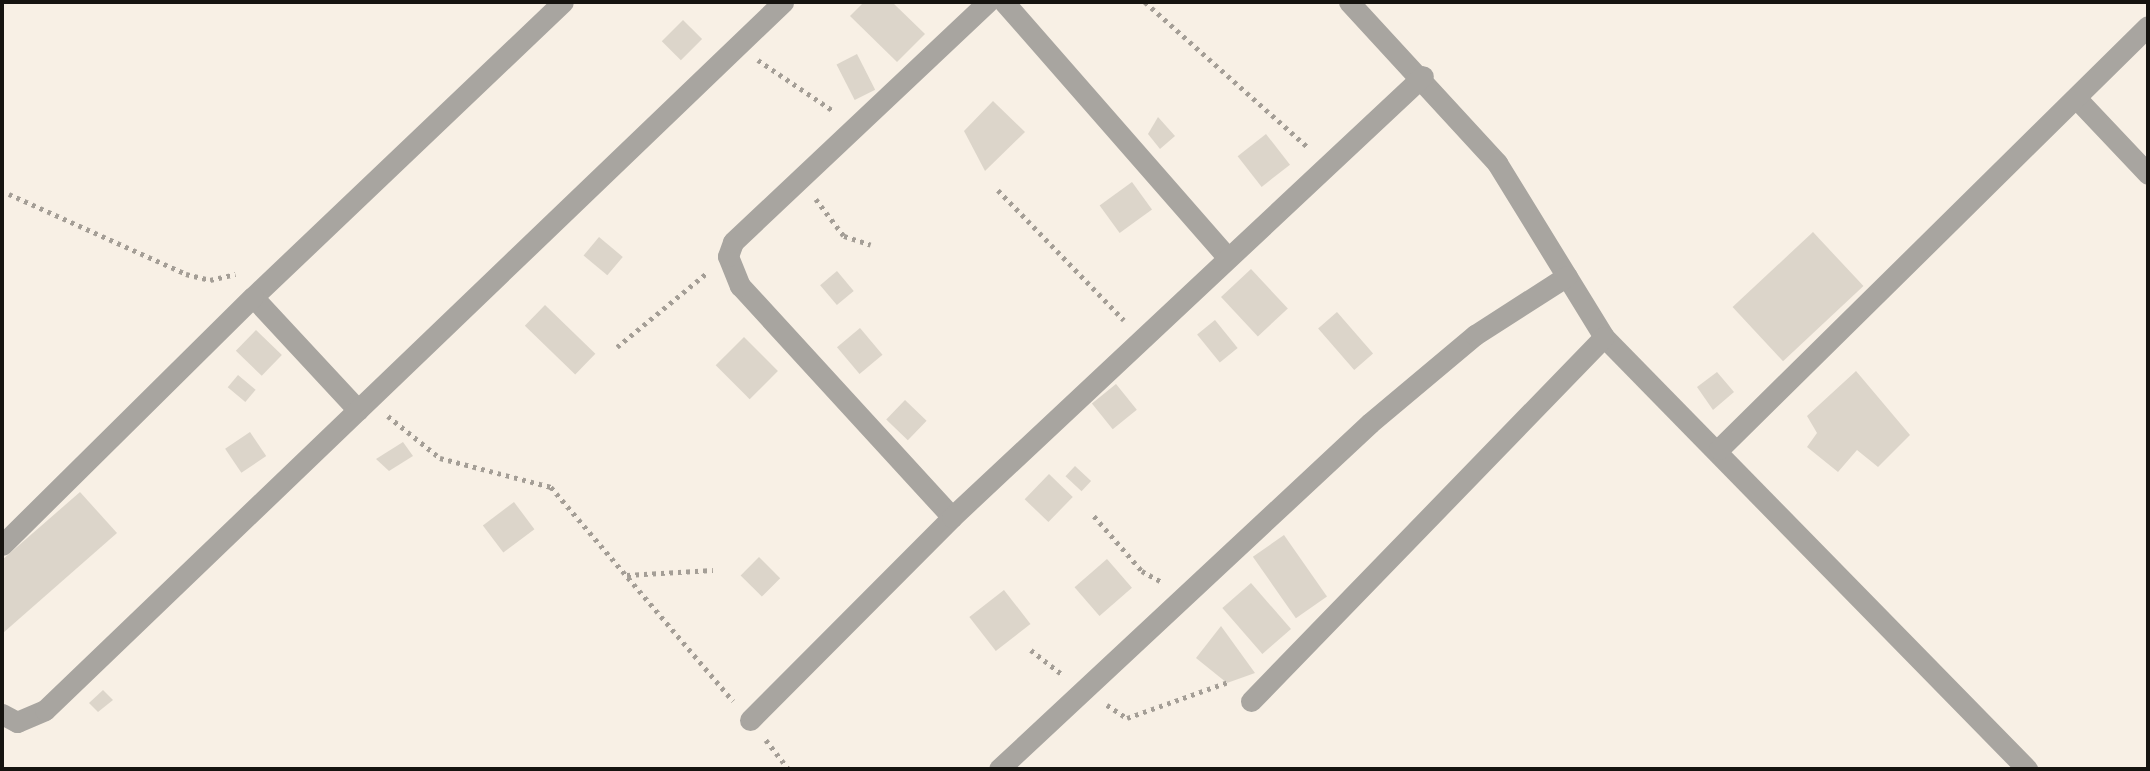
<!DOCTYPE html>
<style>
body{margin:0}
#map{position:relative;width:2150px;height:771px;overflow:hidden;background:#f8f0e5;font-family:Barlow,sans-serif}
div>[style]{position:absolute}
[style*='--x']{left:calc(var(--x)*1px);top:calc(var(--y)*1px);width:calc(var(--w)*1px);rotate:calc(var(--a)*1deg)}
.building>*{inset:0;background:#dcd5ca;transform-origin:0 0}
.path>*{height:4.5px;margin-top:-2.25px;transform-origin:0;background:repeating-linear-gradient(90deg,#a49e96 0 3.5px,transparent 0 8.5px)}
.minor>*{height:21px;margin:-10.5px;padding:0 10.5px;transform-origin:10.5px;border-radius:10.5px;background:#a8a5a0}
span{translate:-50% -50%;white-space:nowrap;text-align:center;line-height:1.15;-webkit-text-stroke:6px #fff;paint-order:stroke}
.frame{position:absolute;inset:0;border:4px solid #161410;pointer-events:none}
</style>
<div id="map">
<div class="building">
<i style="clip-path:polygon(864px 2px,892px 2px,925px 34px,897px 62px,850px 16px)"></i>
<i style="left:683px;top:20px;width:27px;height:30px;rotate:45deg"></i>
<i style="left:857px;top:54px;width:40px;height:23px;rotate:63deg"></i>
<i style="clip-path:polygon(993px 101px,1025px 132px,985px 171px,964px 131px)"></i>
<i style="clip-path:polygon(1158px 117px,1175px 136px,1160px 149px,1148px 134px)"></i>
<i style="left:1266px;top:134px;width:39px;height:36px;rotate:52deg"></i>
<i style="left:1132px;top:182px;width:34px;height:40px;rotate:54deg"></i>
<i style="left:1813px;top:232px;width:74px;height:110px;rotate:47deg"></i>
<i style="left:599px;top:237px;width:31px;height:24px;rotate:40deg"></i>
<i style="left:1251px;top:269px;width:54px;height:41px;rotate:47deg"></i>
<i style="left:837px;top:271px;width:26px;height:22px;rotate:50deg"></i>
<i style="left:545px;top:305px;width:70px;height:29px;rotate:44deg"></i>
<i style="left:1337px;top:312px;width:55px;height:25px;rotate:49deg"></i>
<i style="left:1215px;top:320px;width:36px;height:23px;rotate:51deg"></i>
<i style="left:860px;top:328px;width:35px;height:30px;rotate:50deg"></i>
<i style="left:256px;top:330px;width:36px;height:29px;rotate:44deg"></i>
<i style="left:744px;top:337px;width:48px;height:40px;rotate:45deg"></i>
<i style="clip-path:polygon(1856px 371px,1910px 435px,1878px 467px,1857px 450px,1838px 472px,1807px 447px,1817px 433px,1807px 416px)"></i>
<i style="clip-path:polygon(1717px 372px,1734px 392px,1713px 410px,1697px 387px)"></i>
<i style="left:238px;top:375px;width:23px;height:16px;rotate:40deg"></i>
<i style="left:1116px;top:384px;width:33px;height:31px;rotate:51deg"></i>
<i style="left:905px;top:400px;width:30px;height:27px;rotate:44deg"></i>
<i style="left:250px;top:432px;width:29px;height:30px;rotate:56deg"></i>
<i style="clip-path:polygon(403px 442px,413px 456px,389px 471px,376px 459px)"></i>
<i style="left:1075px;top:466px;width:22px;height:14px;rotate:43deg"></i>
<i style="left:1049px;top:474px;width:33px;height:35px;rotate:44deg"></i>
<i style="clip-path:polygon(80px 492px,117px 533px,3px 633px,2px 560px)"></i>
<i style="left:514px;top:502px;width:34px;height:39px;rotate:53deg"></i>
<i style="left:1284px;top:535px;width:75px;height:38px;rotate:55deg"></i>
<i style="left:759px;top:557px;width:30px;height:26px;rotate:45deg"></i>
<i style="left:1107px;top:559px;width:38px;height:43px;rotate:49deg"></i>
<i style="left:1251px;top:583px;width:61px;height:38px;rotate:49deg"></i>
<i style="left:1004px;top:590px;width:43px;height:44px;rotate:52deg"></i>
<i style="clip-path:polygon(1221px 626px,1255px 673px,1227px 683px,1196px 658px)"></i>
<i style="clip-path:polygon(103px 690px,113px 700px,98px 712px,89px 703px)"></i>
</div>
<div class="path">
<i style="--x:1145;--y:2;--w:220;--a:41.7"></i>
<i style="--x:758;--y:60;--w:93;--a:34"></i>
<i style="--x:998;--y:190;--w:181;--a:45.9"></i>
<i style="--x:9;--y:194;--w:194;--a:24.3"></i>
<i style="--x:186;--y:274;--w:25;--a:14"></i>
<i style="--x:210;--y:280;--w:26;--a:-13"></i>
<i style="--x:816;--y:199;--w:46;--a:52.9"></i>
<i style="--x:844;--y:236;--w:28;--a:18"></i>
<i style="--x:617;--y:347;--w:118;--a:-39.5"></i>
<i style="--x:388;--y:416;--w:67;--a:38.9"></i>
<i style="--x:440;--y:458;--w:115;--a:14.6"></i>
<i style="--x:551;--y:487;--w:281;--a:49.6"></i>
<i style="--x:1094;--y:516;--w:73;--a:48.9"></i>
<i style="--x:1142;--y:571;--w:21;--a:29"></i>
<i style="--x:627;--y:575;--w:86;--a:-3.3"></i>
<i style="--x:1031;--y:650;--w:39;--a:38"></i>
<i style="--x:1107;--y:705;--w:24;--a:33"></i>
<i style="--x:1127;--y:718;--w:110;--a:-19.6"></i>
<i style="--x:766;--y:740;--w:37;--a:52"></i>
</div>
<div class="minor">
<i style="--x:1004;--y:2;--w:340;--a:48.8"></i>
<i style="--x:1349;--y:2;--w:219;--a:47.4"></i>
<i style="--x:1497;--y:163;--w:204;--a:58.4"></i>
<i style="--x:1604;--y:337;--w:605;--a:45.6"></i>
<i style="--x:2078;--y:100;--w:102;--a:46.6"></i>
<i style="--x:358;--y:410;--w:154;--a:-132.9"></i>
<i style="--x:253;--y:297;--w:428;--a:-43.6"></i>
<i style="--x:1719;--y:449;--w:602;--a:-44.6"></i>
<i style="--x:952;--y:517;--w:314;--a:-132.5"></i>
<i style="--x:740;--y:286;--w:32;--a:-112"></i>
<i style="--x:728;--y:256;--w:15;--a:-70"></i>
<i style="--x:733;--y:242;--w:350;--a:-43.3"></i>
<i style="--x:2;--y:545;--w:353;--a:-44.7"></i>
<i style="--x:1251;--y:701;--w:507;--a:-45.88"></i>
<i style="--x:2;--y:714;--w:17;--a:28"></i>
<i style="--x:17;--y:722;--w:30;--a:-23"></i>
<i style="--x:45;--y:710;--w:1023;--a:-43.81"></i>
<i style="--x:750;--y:720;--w:286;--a:-45.1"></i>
<i style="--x:952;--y:517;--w:645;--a:-43.12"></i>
<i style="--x:999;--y:769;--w:507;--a:-43"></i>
<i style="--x:1370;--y:423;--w:137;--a:-40"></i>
<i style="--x:1475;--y:335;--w:109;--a:-32.7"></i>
</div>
<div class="frame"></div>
</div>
